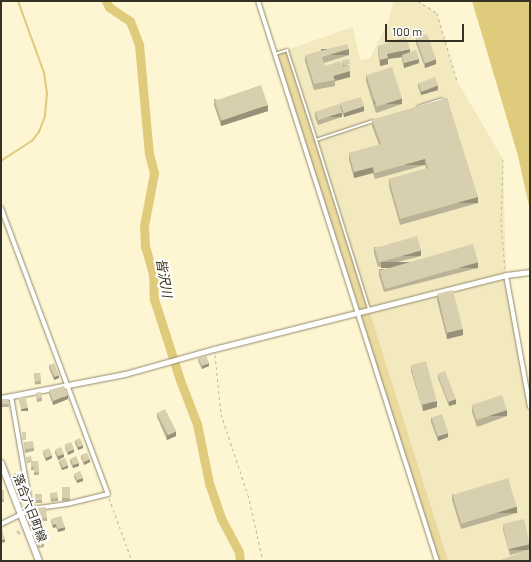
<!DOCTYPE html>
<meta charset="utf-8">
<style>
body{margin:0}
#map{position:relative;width:531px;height:562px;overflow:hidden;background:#fef5d2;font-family:Barlow,"Noto Sans JP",sans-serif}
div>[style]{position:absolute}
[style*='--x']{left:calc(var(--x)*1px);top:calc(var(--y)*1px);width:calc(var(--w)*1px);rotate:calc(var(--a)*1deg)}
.built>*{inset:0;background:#f3e9bf}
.green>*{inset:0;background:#eadaa0}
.water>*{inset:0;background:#dfcb7c}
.stream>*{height:1.5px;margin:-0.75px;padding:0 0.75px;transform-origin:0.75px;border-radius:0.75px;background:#dfcb7c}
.river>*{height:9px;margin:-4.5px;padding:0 4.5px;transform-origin:4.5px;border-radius:4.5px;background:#dfcb7c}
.path>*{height:1px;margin-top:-0.5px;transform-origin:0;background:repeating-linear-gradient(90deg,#bfb89c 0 3px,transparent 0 6px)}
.roads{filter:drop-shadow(0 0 1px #928a6b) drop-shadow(0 0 1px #928a6b)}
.service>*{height:2px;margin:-1px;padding:0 1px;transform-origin:1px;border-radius:1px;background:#fff}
.minor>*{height:4px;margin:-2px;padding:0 2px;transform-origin:2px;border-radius:2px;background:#fff}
.tertiary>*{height:5px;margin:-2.5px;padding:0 2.5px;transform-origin:2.5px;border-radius:2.5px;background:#fff}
.secondary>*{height:6px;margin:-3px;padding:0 3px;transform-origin:3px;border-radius:3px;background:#fff}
.wall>*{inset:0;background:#bab296;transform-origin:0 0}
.shaded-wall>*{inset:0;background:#97917a;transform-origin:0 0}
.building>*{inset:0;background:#d8cfae;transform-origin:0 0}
span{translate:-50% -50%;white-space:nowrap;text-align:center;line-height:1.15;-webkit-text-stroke:4px #fff;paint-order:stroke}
.street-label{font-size:12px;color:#353225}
.water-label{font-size:13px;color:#372e0b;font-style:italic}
.frame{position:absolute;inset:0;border:2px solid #353225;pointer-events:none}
.scale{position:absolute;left:385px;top:24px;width:79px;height:18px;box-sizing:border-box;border:2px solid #353225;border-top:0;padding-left:5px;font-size:12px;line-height:14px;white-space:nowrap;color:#353225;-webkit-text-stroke:3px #fff;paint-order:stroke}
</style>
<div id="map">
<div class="built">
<i style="clip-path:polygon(394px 1px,418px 1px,437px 13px,457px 81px,503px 159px,506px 275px,530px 407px,530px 561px,437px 561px,275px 54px,353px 27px,360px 60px,370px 58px,388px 22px)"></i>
</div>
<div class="green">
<i style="clip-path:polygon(287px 50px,369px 310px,448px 561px,437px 561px,275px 54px)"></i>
</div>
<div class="water">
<i style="clip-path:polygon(472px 1px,528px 1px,530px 6px,530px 210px,518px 156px)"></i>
</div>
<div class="stream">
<i style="--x:1;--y:161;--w:37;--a:-33"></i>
<i style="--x:32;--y:141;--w:11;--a:-52"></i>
<i style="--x:39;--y:132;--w:17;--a:-69"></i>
<i style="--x:45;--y:116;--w:22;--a:-85"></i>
<i style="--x:47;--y:94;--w:21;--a:-98"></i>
<i style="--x:44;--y:73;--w:77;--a:-109.9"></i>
</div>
<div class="river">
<i style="--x:106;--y:1;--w:7;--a:63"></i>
<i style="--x:109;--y:7;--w:25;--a:34"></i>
<i style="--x:130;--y:21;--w:26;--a:69"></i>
<i style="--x:139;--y:45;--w:109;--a:84.8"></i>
<i style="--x:149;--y:154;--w:20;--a:75"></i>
<i style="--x:154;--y:173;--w:54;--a:100.7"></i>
<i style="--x:144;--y:226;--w:20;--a:87"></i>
<i style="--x:145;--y:246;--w:29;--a:74"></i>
<i style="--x:153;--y:274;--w:25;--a:88"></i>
<i style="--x:154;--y:299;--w:85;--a:72.2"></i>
<i style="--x:180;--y:380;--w:47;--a:68.9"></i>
<i style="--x:197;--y:424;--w:60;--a:78.5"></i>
<i style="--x:209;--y:483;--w:37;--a:71"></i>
<i style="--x:221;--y:518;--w:38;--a:62"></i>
<i style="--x:239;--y:552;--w:9;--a:84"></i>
</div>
<div class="path">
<i style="--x:418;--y:1;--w:22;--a:32"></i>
<i style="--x:437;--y:13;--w:71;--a:73.6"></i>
<i style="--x:503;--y:159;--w:65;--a:91.8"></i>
<i style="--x:501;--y:224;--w:45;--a:84.9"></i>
<i style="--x:215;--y:355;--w:59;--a:84.2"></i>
<i style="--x:221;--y:414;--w:85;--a:71.6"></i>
<i style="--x:248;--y:495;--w:68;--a:77.2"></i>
<i style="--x:109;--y:498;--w:67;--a:69.9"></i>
</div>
<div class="roads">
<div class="service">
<i style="--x:275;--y:54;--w:13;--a:-18"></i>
<i style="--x:287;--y:50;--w:95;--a:72.1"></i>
<i style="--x:418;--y:107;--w:25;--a:-18"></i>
<i style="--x:369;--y:309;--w:177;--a:-107.4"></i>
<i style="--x:316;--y:140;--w:60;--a:-18.4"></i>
</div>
<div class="minor">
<i style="--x:258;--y:1;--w:588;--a:72.27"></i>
<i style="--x:1;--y:208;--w:305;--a:69.5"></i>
<i style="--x:108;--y:494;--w:42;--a:166.3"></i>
<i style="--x:67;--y:504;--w:35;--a:172"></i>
<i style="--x:32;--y:509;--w:34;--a:154"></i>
<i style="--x:506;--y:275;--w:134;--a:79.7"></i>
<i style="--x:11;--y:396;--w:138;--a:80"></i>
<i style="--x:35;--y:532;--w:7;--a:164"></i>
</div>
<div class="tertiary">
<i style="--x:1;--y:398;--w:126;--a:-11"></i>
<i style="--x:125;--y:374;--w:92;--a:-15.7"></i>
<i style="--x:214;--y:349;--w:301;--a:-14.2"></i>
<i style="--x:506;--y:275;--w:24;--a:-7"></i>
</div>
<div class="secondary">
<i style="--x:1;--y:463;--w:105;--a:68.8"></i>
</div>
</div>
<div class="wall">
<i style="clip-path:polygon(416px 38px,436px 64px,425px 68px,416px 43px)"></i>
<i style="clip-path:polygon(378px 46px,410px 52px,419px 63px,404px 68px,402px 60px,402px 57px,388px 59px,388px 64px,380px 66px,378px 52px)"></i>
<i style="clip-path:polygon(305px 55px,349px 55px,324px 63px,325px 66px,342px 67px,342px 61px,350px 67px,349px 68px,350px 77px,335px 81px,335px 86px,314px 90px,305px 61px)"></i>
<i style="clip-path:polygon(366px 75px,402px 104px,376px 113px,366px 81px)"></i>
<i style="clip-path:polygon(418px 83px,438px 90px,421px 95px,418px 87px)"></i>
<i style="clip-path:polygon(447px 98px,478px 203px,400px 225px,389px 186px,389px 179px,426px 169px,425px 165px,375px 179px,373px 173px,354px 178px,349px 160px,349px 153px,379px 145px,372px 126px,372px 120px)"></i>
<i style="clip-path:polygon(214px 99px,268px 111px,221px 126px,214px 105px)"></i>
<i style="clip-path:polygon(340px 103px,364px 111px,344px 117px,340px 108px)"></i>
<i style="clip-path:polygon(315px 112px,342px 117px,318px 125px,315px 117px)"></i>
<i style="clip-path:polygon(374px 247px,421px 256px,378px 267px,374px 253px)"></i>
<i style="clip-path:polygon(478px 268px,384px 292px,379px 275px,379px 269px)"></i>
<i style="clip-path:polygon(437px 294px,463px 335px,447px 339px,437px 300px)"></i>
<i style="clip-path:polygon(198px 358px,209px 366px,202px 369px,198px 361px)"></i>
<i style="clip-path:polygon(49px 364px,59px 378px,54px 380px,49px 368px)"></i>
<i style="clip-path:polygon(411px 365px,437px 407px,423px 411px,411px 371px)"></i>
<i style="left:40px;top:373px;width:11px;height:6px;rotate:85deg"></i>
<i style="clip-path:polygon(438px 374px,456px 404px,449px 406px,438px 378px)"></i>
<i style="clip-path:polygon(49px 390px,68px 399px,53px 405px,49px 394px)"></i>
<i style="clip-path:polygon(36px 393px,42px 398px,42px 401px,37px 402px)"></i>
<i style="clip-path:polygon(1px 399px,8px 399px,9px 407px,2px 407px)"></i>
<i style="clip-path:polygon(472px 406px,507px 416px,477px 427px,472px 412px)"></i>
<i style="clip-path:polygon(157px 413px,176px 436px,167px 440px,157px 417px)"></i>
<i style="clip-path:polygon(431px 417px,448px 437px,438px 441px,431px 422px)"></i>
<i style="clip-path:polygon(75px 440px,83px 448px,78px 450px,75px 443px)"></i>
<i style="clip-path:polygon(24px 442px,34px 448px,34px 451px,25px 453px)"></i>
<i style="clip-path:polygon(65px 445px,74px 452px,68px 455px,65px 448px)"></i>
<i style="clip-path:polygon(55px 450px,64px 457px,58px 460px,55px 453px)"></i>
<i style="clip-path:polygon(43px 451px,52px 458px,46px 461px,43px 454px)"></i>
<i style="clip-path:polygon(81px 455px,90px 462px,84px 465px,81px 458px)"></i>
<i style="clip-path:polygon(26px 457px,32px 461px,38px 461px,39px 475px,34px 475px,34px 470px,31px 470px,31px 462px,27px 463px)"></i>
<i style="clip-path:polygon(70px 459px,79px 466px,73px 468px,70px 462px)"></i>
<i style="clip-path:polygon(59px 460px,68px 468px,62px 470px,59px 463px)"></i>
<i style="clip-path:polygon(21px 473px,22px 485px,13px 485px,13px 474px)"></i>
<i style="clip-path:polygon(74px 474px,83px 481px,77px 483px,74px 477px)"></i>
<i style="left:62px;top:487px;width:8px;height:14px"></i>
<i style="left:24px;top:489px;width:6px;height:7px;rotate:81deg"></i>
<i style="left:1px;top:490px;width:3px;height:12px"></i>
<i style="clip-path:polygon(50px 493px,58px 498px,58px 501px,51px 502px)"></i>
<i style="left:35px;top:494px;width:7px;height:9px"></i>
<i style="clip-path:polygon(452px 494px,517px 513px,461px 529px,452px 500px)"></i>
<i style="clip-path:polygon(38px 508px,47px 518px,47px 521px,44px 521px,44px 528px,38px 528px,37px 520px,39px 520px)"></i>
<i style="clip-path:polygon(51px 519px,65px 530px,58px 532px,56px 527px,53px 528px,51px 522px)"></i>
<i style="clip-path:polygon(503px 524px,528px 550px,510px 555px,503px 530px)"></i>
<i style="clip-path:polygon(44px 537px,44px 547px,38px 548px,38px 545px)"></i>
</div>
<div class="shaded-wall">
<i style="left:349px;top:49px;width:6px;height:28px;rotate:90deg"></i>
<i style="clip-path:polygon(410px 49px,410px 55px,402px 55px,402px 57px,388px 59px,388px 64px,380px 66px,380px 60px,387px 54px)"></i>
<i style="clip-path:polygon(419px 59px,419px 63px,404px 68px,404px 63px)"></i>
<i style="clip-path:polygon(436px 59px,436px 64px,425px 68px,425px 63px)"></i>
<i style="clip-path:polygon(350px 71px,350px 77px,335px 81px,333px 76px)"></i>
<i style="clip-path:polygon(438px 85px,438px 90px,421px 95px,421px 91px)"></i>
<i style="left:402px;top:98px;width:6px;height:28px;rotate:90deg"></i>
<i style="clip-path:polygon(268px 105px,268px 111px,221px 126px,221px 119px)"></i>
<i style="clip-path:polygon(364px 106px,364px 111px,344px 117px,344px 113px)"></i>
<i style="left:342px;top:113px;width:4px;height:25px;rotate:90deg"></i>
<i style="left:425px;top:159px;width:6px;height:52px;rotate:90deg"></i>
<i style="clip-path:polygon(373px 167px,373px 173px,354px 178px,354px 172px)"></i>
<i style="left:478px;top:197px;width:6px;height:81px;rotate:90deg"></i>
<i style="left:421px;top:250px;width:6px;height:44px;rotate:90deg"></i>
<i style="left:478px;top:262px;width:6px;height:97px;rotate:90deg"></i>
<i style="clip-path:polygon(463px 329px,463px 335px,447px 339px,447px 333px)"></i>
<i style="clip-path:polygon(209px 363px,209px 366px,202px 369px,202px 366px)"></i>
<i style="clip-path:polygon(59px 375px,59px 378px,54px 380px,54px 377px)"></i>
<i style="clip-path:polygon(68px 395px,68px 399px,53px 405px,53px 401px)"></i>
<i style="clip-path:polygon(456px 399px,456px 404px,449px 406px,449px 402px)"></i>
<i style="clip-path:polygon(437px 401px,437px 407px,423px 411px,423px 405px)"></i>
<i style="left:28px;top:408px;width:3px;height:7px;rotate:90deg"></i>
<i style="left:507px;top:410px;width:6px;height:32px;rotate:90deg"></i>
<i style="clip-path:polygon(176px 431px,176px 436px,167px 440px,167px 435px)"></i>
<i style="clip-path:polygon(448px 433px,448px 437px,438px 441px,438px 436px)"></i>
<i style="clip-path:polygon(83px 445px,83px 448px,78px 450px,78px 447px)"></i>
<i style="clip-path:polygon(74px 449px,74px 452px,68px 455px,68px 452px)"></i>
<i style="clip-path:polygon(64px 454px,64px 457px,58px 460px,58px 456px)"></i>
<i style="clip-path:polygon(52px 455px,52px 458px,46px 461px,46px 458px)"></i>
<i style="clip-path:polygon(90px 459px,90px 462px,84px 465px,84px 462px)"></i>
<i style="clip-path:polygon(79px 463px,79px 466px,73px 468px,73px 465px)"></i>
<i style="clip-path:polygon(68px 465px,68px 468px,62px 470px,62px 467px)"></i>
<i style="clip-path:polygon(83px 478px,83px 481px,77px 483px,77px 480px)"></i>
<i style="left:517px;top:507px;width:6px;height:58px;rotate:90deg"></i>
<i style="clip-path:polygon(56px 524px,56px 527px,53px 528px,53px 525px)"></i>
<i style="clip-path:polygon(65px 527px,65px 530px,58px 532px,58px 529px)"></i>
<i style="clip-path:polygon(5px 539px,5px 542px,1px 543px,1px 540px)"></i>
<i style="left:530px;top:544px;width:6px;height:21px;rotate:90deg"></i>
</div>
<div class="building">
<i style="left:427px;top:34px;width:27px;height:12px;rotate:70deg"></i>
<i style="clip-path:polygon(406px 37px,410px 49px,387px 54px,388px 58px,380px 60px,378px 46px)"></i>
<i style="clip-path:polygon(347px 44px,349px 49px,322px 57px,325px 66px,340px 61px,342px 67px,348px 65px,350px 71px,333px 76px,335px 80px,314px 84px,305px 55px)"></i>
<i style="clip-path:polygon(416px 50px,419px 59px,404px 63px,402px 55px)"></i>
<i style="left:349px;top:59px;width:5px;height:7px;rotate:79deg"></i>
<i style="left:392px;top:67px;width:33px;height:27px;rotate:72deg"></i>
<i style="left:435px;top:77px;width:9px;height:18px;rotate:69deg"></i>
<i style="left:261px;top:85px;width:21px;height:49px;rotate:71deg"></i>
<i style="clip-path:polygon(361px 97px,364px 106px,344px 113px,340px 103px)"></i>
<i style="clip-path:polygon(447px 98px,478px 197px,400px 219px,389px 179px,428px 168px,425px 159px,375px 173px,373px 167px,354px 172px,349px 153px,381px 144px,372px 120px)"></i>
<i style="left:339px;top:104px;width:9px;height:25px;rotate:72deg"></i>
<i style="left:417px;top:236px;width:15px;height:44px;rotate:74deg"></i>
<i style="left:473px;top:244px;width:19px;height:97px;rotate:74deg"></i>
<i style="left:453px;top:290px;width:40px;height:16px;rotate:76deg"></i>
<i style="clip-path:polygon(206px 355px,209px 363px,202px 366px,198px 358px)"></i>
<i style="left:426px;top:361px;width:41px;height:16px;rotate:75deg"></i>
<i style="left:54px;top:363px;width:13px;height:5px;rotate:67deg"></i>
<i style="left:445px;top:371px;width:30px;height:8px;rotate:69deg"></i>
<i style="left:40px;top:373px;width:8px;height:6px;rotate:83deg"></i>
<i style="clip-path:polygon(64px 386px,68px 395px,53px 401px,49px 390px)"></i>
<i style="left:41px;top:392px;width:6px;height:5px;rotate:81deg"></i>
<i style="left:502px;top:395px;width:16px;height:32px;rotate:72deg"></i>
<i style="left:25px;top:396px;width:12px;height:7px;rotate:76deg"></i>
<i style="clip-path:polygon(1px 399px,8px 399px,9px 404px,2px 404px)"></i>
<i style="left:165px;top:409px;width:25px;height:9px;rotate:63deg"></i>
<i style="left:442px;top:414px;width:20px;height:11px;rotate:72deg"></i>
<i style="left:22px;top:432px;width:4px;height:8px"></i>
<i style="left:80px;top:438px;width:8px;height:5px;rotate:67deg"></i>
<i style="left:33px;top:441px;width:7px;height:9px;rotate:82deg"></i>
<i style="left:71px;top:442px;width:8px;height:7px;rotate:67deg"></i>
<i style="clip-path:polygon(61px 447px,64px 454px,58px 456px,55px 450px)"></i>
<i style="left:49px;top:448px;width:8px;height:7px;rotate:67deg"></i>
<i style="clip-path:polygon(87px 453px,90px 459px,84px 462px,81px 455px)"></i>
<i style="left:31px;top:456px;width:5px;height:5px;rotate:79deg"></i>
<i style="clip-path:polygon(76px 456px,79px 463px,73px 465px,70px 459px)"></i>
<i style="left:65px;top:458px;width:8px;height:6px;rotate:67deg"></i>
<i style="clip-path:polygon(31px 461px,38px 461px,39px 472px,34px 472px,34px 467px,31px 467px)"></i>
<i style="clip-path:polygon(80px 471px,83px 478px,77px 480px,74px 474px)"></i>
<i style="clip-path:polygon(21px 473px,22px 482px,13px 482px,13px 474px)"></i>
<i style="left:508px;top:478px;width:30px;height:58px;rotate:73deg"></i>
<i style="left:62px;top:487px;width:8px;height:11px"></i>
<i style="left:24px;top:489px;width:4px;height:7px;rotate:76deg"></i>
<i style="left:1px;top:490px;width:3px;height:9px"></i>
<i style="left:57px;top:492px;width:6px;height:7px;rotate:81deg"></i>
<i style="left:35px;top:494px;width:7px;height:6px"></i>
<i style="clip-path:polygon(26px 505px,28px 508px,24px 509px,23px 507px)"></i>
<i style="left:46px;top:507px;width:11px;height:8px;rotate:85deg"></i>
<i style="left:29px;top:513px;width:4px;height:3px;rotate:76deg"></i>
<i style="clip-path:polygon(61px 516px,65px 527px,58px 529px,56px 524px,53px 525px,51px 519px)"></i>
<i style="left:524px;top:519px;width:26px;height:22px;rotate:77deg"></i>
<i style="clip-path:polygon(37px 520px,44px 520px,44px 524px,38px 525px)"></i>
<i style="clip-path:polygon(1px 526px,5px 539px,1px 540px)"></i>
<i style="clip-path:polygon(19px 530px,21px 534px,18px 535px,16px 531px)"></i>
<i style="clip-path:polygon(44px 537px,44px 544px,38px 545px,40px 541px,40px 538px)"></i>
<i style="clip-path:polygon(530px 549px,530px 561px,498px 561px)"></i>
</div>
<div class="street-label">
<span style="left:30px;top:508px;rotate:69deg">落合六日町線</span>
</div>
<div class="water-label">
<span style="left:164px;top:278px;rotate:80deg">皆沢川</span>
</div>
<div class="frame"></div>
<div class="scale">100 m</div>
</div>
